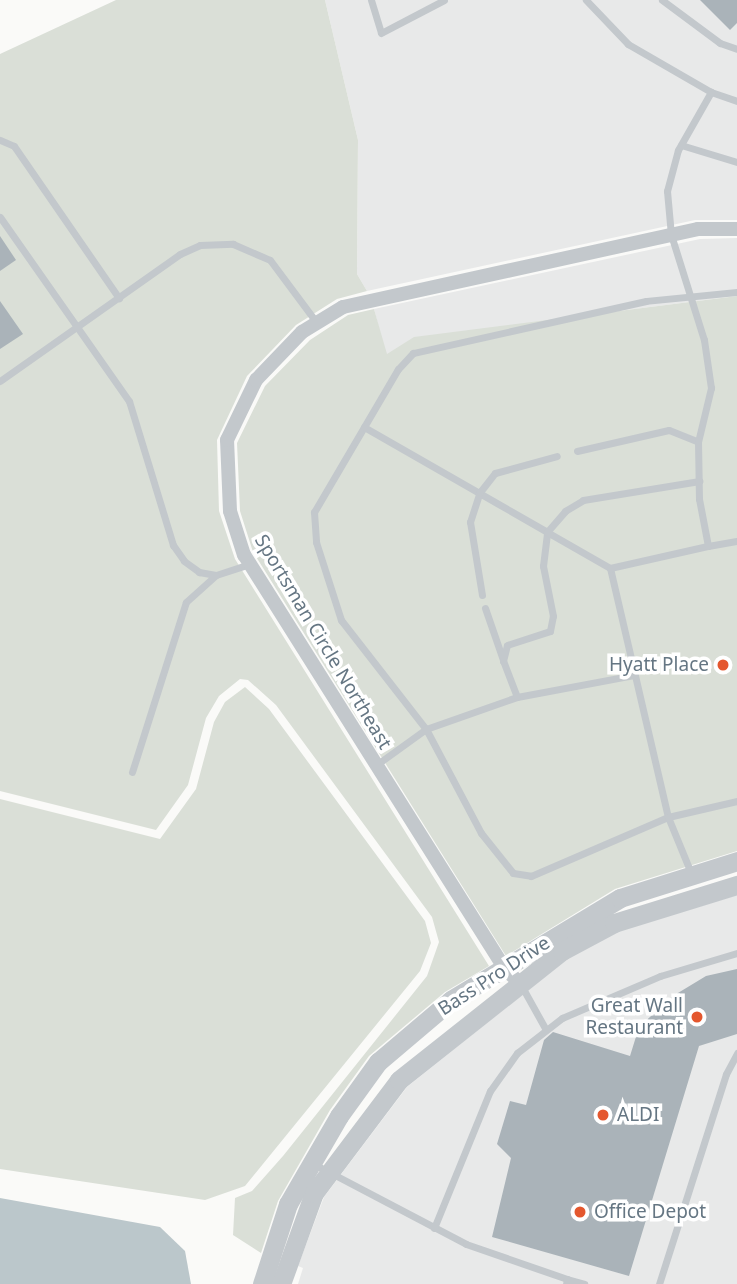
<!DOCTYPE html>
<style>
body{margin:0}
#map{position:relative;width:737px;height:1284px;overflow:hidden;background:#fafaf8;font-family:"Noto Sans",sans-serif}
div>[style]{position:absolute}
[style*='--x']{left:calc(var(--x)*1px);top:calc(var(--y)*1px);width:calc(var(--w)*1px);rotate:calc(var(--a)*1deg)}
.built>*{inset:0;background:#e8e9e9}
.green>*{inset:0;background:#dadfd7}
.water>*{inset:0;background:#bbc7cb}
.building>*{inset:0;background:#aab3b9}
.service>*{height:7px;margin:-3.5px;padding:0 3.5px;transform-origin:3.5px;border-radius:3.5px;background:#c3c8cc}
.minor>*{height:14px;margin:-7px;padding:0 7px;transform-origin:7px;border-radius:7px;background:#c3c8cc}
.tertiary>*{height:19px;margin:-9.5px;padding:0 9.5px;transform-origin:9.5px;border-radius:9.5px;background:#c3c8cc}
.dots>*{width:19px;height:19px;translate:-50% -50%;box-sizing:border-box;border:4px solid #fff;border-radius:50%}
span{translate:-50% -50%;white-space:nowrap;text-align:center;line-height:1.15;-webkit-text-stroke:7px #fff;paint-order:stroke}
.street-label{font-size:19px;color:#657683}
.poi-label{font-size:19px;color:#657683}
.right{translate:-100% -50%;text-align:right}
.left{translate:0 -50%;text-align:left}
</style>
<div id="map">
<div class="built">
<i style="clip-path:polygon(325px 0,737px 0,737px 220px,695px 220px,367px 291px,357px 274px,358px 140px)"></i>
<i style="clip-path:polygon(737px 238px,737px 296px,611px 312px,386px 355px,374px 309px,700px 239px)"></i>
<i style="clip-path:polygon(737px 895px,737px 1284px,298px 1284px,303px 1268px,298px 1266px,324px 1197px,407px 1087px,568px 958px,619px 931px)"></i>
</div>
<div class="green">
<i style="clip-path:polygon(116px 0,325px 0,358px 140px,357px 274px,367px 291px,337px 299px,296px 325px,247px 376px,217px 440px,219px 511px,235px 559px,489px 966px,445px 992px,369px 1056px,330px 1110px,278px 1201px,261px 1253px,233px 1235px,235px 1198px,252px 1191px,283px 1156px,427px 976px,439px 942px,432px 917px,276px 705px,248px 680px,240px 679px,219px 696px,206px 718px,188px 785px,156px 830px,0 791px,0 54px)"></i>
<i style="clip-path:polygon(737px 296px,737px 851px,615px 889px,506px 956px,253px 552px,240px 511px,237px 443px,265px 386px,310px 340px,348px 315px,374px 309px,387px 354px,414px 337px)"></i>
<i style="clip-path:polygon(245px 687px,269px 709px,425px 921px,431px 943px,420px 971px,245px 1186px,205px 1200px,0 1169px,0 799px,160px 839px,196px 789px,214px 722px,225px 702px)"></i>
</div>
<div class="water">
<i style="clip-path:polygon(0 1198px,160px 1227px,185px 1251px,191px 1284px,0 1284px)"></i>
</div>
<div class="building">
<i style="clip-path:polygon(700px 0,737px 0,737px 23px,730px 30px)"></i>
<i style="clip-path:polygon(0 236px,16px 260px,0 271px)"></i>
<i style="clip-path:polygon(0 301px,23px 334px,0 349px)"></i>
<i style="clip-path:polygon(737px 969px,737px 1034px,699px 1046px,629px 1276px,492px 1237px,511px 1158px,497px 1144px,510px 1101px,526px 1105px,544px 1040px,553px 1032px,630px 1056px,639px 1027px,673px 996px,706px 976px)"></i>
</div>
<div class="service">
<i style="--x:371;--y:0;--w:34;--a:73"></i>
<i style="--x:381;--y:33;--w:71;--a:-27.6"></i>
<i style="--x:662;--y:0;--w:72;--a:36.6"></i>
<i style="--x:720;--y:43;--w:18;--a:19"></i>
<i style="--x:711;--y:92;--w:28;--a:19"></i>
<i style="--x:0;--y:140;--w:15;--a:23"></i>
<i style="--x:14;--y:146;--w:185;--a:55.4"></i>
<i style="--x:681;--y:145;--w:59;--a:16.9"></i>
<i style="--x:0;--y:217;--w:225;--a:55"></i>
<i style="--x:129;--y:401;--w:151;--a:73"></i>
<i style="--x:173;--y:545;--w:19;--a:55"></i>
<i style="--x:184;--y:561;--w:19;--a:36"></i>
<i style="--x:199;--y:572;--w:17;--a:10"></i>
<i style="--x:216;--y:575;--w:35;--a:-18"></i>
<i style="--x:737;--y:292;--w:91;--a:174.4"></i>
<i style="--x:646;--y:301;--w:239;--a:167.4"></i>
<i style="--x:413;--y:353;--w:22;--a:133"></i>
<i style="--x:398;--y:369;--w:166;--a:120.4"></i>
<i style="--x:314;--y:512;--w:30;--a:86"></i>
<i style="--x:316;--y:542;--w:82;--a:72.2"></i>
<i style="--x:341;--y:620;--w:138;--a:52.1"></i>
<i style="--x:426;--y:729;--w:118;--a:62.1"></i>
<i style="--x:481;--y:833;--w:51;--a:51.3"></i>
<i style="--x:513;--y:873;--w:18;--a:9"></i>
<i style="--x:531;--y:876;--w:149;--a:-23.3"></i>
<i style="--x:668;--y:817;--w:71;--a:-13.1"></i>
<i style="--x:0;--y:381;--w:220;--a:-35.2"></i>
<i style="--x:180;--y:254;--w:22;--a:-24"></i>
<i style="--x:200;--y:245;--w:33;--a:-2"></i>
<i style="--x:233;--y:244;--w:40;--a:23.4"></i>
<i style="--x:270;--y:260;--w:79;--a:53.3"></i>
<i style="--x:364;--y:427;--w:211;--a:29.8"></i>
<i style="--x:547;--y:532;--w:28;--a:-49"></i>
<i style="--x:565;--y:511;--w:21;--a:-31"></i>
<i style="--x:583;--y:500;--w:118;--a:-9.3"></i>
<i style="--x:577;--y:451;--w:94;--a:-12.9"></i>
<i style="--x:669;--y:430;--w:31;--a:22"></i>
<i style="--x:708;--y:546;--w:29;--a:-10"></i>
<i style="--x:610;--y:568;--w:256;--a:76.9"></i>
<i style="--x:668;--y:817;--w:61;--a:67.7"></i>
<i style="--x:482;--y:595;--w:74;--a:-99.3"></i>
<i style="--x:470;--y:522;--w:32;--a:-72"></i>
<i style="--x:480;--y:492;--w:24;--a:-52"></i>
<i style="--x:495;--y:473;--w:64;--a:-15.3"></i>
<i style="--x:485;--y:608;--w:55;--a:70.9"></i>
<i style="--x:517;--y:697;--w:120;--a:-10.6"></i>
<i style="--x:376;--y:765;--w:62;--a:-35.8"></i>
<i style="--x:426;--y:729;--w:96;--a:-19.4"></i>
<i style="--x:517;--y:697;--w:39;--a:-111"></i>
<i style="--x:503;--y:661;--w:16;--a:-76"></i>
<i style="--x:507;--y:645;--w:45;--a:-18"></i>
<i style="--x:550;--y:631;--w:15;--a:-79"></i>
<i style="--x:553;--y:616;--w:51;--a:-101.3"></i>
<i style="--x:543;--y:566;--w:34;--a:-83"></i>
<i style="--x:547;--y:532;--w:73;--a:29.7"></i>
<i style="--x:610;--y:568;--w:100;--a:-12.7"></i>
<i style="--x:708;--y:546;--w:48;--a:-100.8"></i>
<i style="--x:699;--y:499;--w:57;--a:-91"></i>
<i style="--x:698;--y:442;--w:56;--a:-76.5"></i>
<i style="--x:711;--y:388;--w:49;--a:-98.3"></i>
<i style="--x:704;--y:340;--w:110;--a:-107.4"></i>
<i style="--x:671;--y:235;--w:44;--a:-95.2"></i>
<i style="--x:667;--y:191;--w:42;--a:-75"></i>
<i style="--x:678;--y:150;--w:67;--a:-60.4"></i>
<i style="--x:711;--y:92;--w:96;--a:-150"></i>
<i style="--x:628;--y:44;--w:61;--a:-133.7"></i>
<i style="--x:132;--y:772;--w:178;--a:-72.4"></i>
<i style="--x:186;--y:602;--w:40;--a:-42"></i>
<i style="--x:521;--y:985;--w:51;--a:60.9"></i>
<i style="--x:312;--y:1163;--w:174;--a:27.7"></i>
<i style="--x:466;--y:1244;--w:107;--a:19.1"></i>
<i style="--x:567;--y:1279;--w:5;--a:101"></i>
<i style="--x:434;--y:1228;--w:148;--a:-67.8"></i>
<i style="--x:490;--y:1091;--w:47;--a:-54.6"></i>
<i style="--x:517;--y:1053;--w:57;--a:-37.9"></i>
<i style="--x:562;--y:1018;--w:107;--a:-23.2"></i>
<i style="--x:660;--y:976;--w:80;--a:-16.6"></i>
<i style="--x:567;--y:1279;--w:18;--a:16"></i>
<i style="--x:659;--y:1284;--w:220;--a:-72.3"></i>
<i style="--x:726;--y:1074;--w:24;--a:-62"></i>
</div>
<div class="minor">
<i style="--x:521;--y:984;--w:22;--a:-137"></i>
<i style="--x:505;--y:969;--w:489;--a:-122.2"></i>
<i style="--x:244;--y:555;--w:46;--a:-107.7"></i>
<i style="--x:230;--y:511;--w:71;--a:-92.4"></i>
<i style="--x:227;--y:440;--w:67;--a:-64.2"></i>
<i style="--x:256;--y:380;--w:66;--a:-46.2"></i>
<i style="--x:302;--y:332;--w:48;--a:-31.4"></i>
<i style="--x:343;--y:307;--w:363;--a:-12.4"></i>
<i style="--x:698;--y:229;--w:39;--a:0"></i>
</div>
<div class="tertiary">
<i style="--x:262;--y:1284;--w:84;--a:-72"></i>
<i style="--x:288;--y:1204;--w:102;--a:-59.9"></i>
<i style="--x:339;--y:1116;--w:67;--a:-54.2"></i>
<i style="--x:378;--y:1062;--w:96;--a:-40.3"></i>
<i style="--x:451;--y:1000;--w:197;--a:-31.1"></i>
<i style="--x:620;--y:898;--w:123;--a:-17.5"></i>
<i style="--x:281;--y:1284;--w:97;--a:-70.1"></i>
<i style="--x:314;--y:1193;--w:141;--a:-53"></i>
<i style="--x:399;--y:1080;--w:208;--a:-38.4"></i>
<i style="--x:562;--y:951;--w:59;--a:-28.3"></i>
<i style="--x:614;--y:923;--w:129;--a:-17.2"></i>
</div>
<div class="dots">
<i style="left:723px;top:665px;background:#e4572e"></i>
<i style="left:697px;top:1017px;background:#e4572e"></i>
<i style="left:603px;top:1115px;background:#e4572e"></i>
<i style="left:580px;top:1212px;background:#e4572e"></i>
</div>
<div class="street-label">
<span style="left:323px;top:642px;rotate:59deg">Sportsman Circle Northeast</span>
<span style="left:494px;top:976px;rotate:-33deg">Bass Pro Drive</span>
</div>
<div class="poi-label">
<span class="right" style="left:709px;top:665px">Hyatt Place</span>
<span class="right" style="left:683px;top:1017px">Great Wall<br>Restaurant</span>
<span class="left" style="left:617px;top:1115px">ALDI</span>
<span class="left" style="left:594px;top:1212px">Office Depot</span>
</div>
</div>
